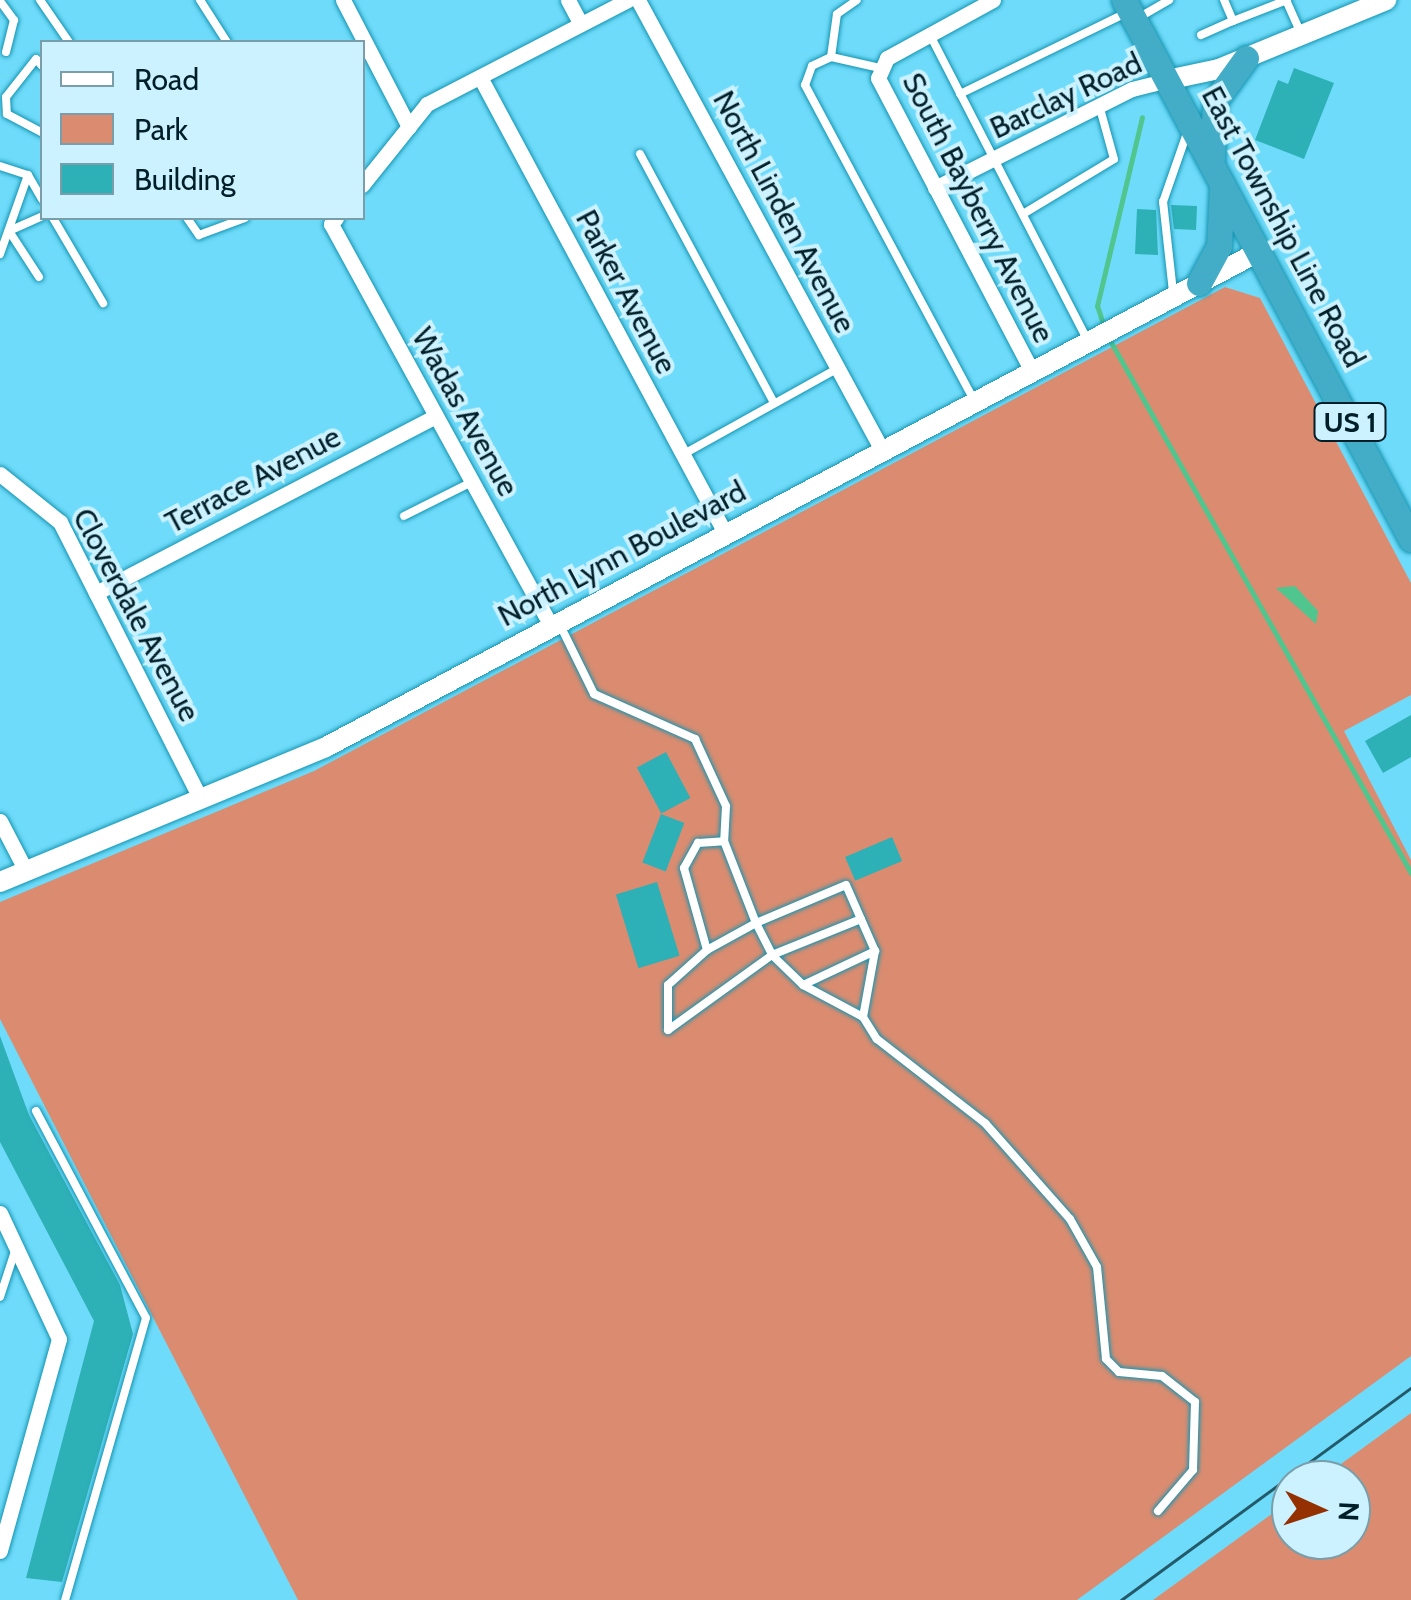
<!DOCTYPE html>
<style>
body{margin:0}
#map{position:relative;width:1411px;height:1600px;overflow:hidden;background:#6fdbfa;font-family:Cabin,sans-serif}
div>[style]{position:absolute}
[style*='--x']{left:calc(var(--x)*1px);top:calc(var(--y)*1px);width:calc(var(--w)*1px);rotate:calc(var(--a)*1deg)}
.green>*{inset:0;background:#db8c70}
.water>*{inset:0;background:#50c58d}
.stream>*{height:5px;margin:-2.5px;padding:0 2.5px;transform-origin:2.5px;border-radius:2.5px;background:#50c58d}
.building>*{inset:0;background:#2db0b6;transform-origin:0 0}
.roads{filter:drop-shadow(0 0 2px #1494b1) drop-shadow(0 0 2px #1494b1)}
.service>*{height:8px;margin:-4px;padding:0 4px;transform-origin:4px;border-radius:4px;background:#fff}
.minor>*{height:15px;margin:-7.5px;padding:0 7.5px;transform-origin:7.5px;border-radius:7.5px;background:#fff}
.tertiary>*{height:20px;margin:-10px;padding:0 10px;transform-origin:10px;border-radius:10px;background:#fff}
.trunk>*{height:25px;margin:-12.5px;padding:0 12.5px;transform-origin:12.5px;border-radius:12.5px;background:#43acc6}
.tram>*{height:2.5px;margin:-1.25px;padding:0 1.25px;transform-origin:1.25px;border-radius:1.25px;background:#235a6a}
span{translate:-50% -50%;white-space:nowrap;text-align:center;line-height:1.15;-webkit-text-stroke:8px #ccf2ff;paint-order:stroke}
.shield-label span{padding:2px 8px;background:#ccf2ff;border:2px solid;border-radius:8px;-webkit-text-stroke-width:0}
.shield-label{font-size:28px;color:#001f28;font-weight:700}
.street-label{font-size:30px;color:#001f28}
.legend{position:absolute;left:40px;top:40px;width:325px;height:180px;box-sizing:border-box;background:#ccf2ff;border:2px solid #7a9ea9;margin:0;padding:12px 18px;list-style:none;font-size:30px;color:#001f28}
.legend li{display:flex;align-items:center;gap:20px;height:50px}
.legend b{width:50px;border:2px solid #7a9ea9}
.north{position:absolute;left:1271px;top:1460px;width:100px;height:100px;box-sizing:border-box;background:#ccf2ff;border:2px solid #7a9ea9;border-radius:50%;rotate:93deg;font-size:28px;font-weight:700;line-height:40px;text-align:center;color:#001f28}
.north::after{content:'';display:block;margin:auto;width:35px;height:45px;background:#953000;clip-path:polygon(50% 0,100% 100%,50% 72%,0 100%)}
</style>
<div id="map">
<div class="green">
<i style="clip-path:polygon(1225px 287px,1260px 298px,1411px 583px,1411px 695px,1344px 731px,1411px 860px,1411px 1356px,1077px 1600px,298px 1600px,0 1019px,0 902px,314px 771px)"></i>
<i style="clip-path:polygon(1411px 1413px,1411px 1600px,1153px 1600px,1291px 1500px,1291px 1540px,1351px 1540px,1351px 1480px,1319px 1480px)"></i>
</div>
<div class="water">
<i style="clip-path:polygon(1295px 586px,1318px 611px,1316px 624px,1276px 588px)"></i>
</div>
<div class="stream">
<i style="--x:1104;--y:327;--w:22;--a:-108"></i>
<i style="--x:1097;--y:306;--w:194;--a:-76.6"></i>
<i style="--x:1108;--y:337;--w:616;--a:60.52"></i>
</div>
<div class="building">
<i style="clip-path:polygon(1294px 68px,1334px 83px,1304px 159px,1255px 140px,1278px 80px,1288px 84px)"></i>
<i style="clip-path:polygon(1171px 205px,1197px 206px,1196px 230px,1174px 229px)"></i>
<i style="clip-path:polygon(1137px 209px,1156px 210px,1158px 255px,1135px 254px)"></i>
<i style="clip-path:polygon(1411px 715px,1411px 757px,1383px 773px,1365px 741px)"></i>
<i style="left:666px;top:752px;width:52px;height:33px;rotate:62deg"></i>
<i style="left:661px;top:814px;width:25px;height:52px;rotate:21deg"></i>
<i style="left:892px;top:837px;width:26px;height:51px;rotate:67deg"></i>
<i style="left:657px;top:882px;width:77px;height:43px;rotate:73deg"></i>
<i style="clip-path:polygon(0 1036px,29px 1115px,120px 1285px,133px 1334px,62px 1582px,26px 1578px,94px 1321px,0 1142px)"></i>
</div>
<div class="roads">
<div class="service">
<i style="--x:40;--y:0;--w:51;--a:55.4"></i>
<i style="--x:200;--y:0;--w:50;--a:57.3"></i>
<i style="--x:1286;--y:0;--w:35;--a:66"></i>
<i style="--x:0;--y:1;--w:24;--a:54"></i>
<i style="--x:14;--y:20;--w:33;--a:104"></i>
<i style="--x:1138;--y:18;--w:36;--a:-30"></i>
<i style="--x:1233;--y:21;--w:58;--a:-21.3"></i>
<i style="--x:930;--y:35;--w:344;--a:62.7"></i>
<i style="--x:1201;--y:35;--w:35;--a:-24"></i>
<i style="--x:1233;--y:21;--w:23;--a:-113"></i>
<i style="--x:831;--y:57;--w:43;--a:-82.1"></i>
<i style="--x:837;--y:14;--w:24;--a:-35"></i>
<i style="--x:42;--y:66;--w:9;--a:-131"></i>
<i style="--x:36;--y:59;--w:48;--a:128.3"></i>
<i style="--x:6;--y:97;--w:17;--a:87"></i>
<i style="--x:7;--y:114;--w:40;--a:28"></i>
<i style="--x:880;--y:68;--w:50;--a:-167.3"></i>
<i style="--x:831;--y:57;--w:21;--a:155"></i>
<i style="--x:812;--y:66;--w:20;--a:110"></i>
<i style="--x:805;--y:85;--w:357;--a:61.8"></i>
<i style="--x:960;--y:94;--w:185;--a:-26"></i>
<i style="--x:640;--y:154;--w:283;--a:61.7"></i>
<i style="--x:0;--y:166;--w:29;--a:18"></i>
<i style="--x:28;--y:175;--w:84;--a:109.5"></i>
<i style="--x:28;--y:175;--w:28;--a:60"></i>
<i style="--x:1023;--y:214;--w:106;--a:-31.1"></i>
<i style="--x:1114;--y:159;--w:56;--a:-105.5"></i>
<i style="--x:53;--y:218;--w:99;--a:59.5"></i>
<i style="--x:187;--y:218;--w:21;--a:55"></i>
<i style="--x:199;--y:235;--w:49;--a:-20.3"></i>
<i style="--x:39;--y:277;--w:55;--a:-123.1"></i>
<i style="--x:9;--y:231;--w:36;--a:-24"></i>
<i style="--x:1173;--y:292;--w:91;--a:-96.3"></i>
<i style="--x:1163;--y:202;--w:73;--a:-70.8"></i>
<i style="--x:682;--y:455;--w:179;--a:-29.1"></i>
<i style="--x:404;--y:516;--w:76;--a:-26.6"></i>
<i style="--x:560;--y:625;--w:77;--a:63.8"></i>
<i style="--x:594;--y:694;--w:111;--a:24"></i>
<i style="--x:695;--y:739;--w:74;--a:65.2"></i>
<i style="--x:726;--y:806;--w:35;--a:93"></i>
<i style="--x:724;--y:841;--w:88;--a:68.7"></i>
<i style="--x:756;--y:923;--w:36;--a:63"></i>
<i style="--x:772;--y:955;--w:43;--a:44.1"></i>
<i style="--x:803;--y:985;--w:80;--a:-25.3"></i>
<i style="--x:875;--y:951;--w:72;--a:-113.7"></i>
<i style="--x:846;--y:885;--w:98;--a:157.1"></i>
<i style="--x:756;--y:923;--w:56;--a:151.1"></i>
<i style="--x:707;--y:950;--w:52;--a:138.1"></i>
<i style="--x:668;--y:985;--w:45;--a:90"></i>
<i style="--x:668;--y:1030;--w:128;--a:-35.8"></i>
<i style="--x:772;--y:955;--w:96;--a:-22"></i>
<i style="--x:707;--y:950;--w:85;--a:-105.7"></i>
<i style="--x:684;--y:868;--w:29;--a:-61"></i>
<i style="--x:698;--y:843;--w:26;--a:-4"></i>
<i style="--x:803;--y:985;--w:68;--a:28.1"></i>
<i style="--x:863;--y:1017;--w:67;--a:-79.7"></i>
<i style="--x:863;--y:1017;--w:26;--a:58"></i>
<i style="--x:877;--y:1039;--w:137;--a:37.9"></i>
<i style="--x:985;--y:1123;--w:128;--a:48.5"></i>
<i style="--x:1070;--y:1219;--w:55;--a:60.6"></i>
<i style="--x:1097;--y:1267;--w:92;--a:84.4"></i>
<i style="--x:1106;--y:1359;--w:18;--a:45"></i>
<i style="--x:1119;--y:1372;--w:43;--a:5.3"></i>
<i style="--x:1162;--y:1376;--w:42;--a:38.2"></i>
<i style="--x:1195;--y:1402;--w:68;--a:91.7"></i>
<i style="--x:1193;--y:1470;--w:54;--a:130.5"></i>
<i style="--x:36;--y:1111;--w:234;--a:62"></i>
<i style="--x:146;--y:1318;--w:293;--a:106"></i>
<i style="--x:0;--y:1297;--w:48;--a:-71.9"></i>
</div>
<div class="minor">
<i style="--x:343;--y:0;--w:143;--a:62.5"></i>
<i style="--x:568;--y:0;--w:27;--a:62"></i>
<i style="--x:638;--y:0;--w:512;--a:61.53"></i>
<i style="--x:993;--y:0;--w:121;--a:151.3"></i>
<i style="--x:887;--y:58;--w:22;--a:114"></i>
<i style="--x:878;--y:78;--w:330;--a:62.3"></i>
<i style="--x:480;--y:77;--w:518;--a:61.75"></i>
<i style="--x:362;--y:185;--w:104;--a:-51.3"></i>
<i style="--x:427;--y:104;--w:226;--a:-27.4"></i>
<i style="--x:935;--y:188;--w:220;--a:-26.7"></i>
<i style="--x:1132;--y:89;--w:36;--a:-14"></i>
<i style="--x:336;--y:218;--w:8;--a:130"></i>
<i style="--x:331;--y:224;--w:458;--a:61.3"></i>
<i style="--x:0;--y:474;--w:77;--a:38.7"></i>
<i style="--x:60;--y:522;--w:312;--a:63.1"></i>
<i style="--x:96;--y:593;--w:383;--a:-27.5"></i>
<i style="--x:0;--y:821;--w:56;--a:62.5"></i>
<i style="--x:0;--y:1213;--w:139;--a:64.9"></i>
<i style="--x:59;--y:1339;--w:220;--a:105.6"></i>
</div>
<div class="tertiary">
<i style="--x:1167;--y:80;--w:53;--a:-11.9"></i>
<i style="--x:1219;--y:69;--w:181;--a:-22.4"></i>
<i style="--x:0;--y:882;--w:353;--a:-22.5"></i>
<i style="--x:326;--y:747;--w:1058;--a:-27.97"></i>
</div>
<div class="trunk">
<i style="--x:1124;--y:0;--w:611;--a:61.97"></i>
<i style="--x:1212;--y:159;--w:58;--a:-87"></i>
<i style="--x:1215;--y:101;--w:53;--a:-54.2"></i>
<i style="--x:1199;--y:283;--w:42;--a:-61.6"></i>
<i style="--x:1219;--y:246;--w:61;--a:-87.2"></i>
</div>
</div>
<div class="tram">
<i style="--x:1121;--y:1600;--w:359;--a:-36.2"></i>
</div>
<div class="shield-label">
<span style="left:1350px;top:422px">US 1</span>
</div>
<div class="street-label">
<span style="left:1066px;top:96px;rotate:-25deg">Barclay Road</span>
<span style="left:978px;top:208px;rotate:63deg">South Bayberry Avenue</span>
<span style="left:784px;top:212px;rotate:62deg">North Linden Avenue</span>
<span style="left:1283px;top:227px;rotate:62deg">East Township Line Road</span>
<span style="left:626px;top:292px;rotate:62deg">Parker Avenue</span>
<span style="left:465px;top:412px;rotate:61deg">Wadas Avenue</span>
<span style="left:253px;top:480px;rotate:-28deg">Terrace Avenue</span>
<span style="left:622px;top:554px;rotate:-28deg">North Lynn Boulevard</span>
<span style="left:136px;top:615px;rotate:62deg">Cloverdale Avenue</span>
</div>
<ul class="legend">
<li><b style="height:12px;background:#fff"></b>Road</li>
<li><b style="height:28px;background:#db8c70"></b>Park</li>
<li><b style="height:28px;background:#2db0b6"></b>Building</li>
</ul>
<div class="north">N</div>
</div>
